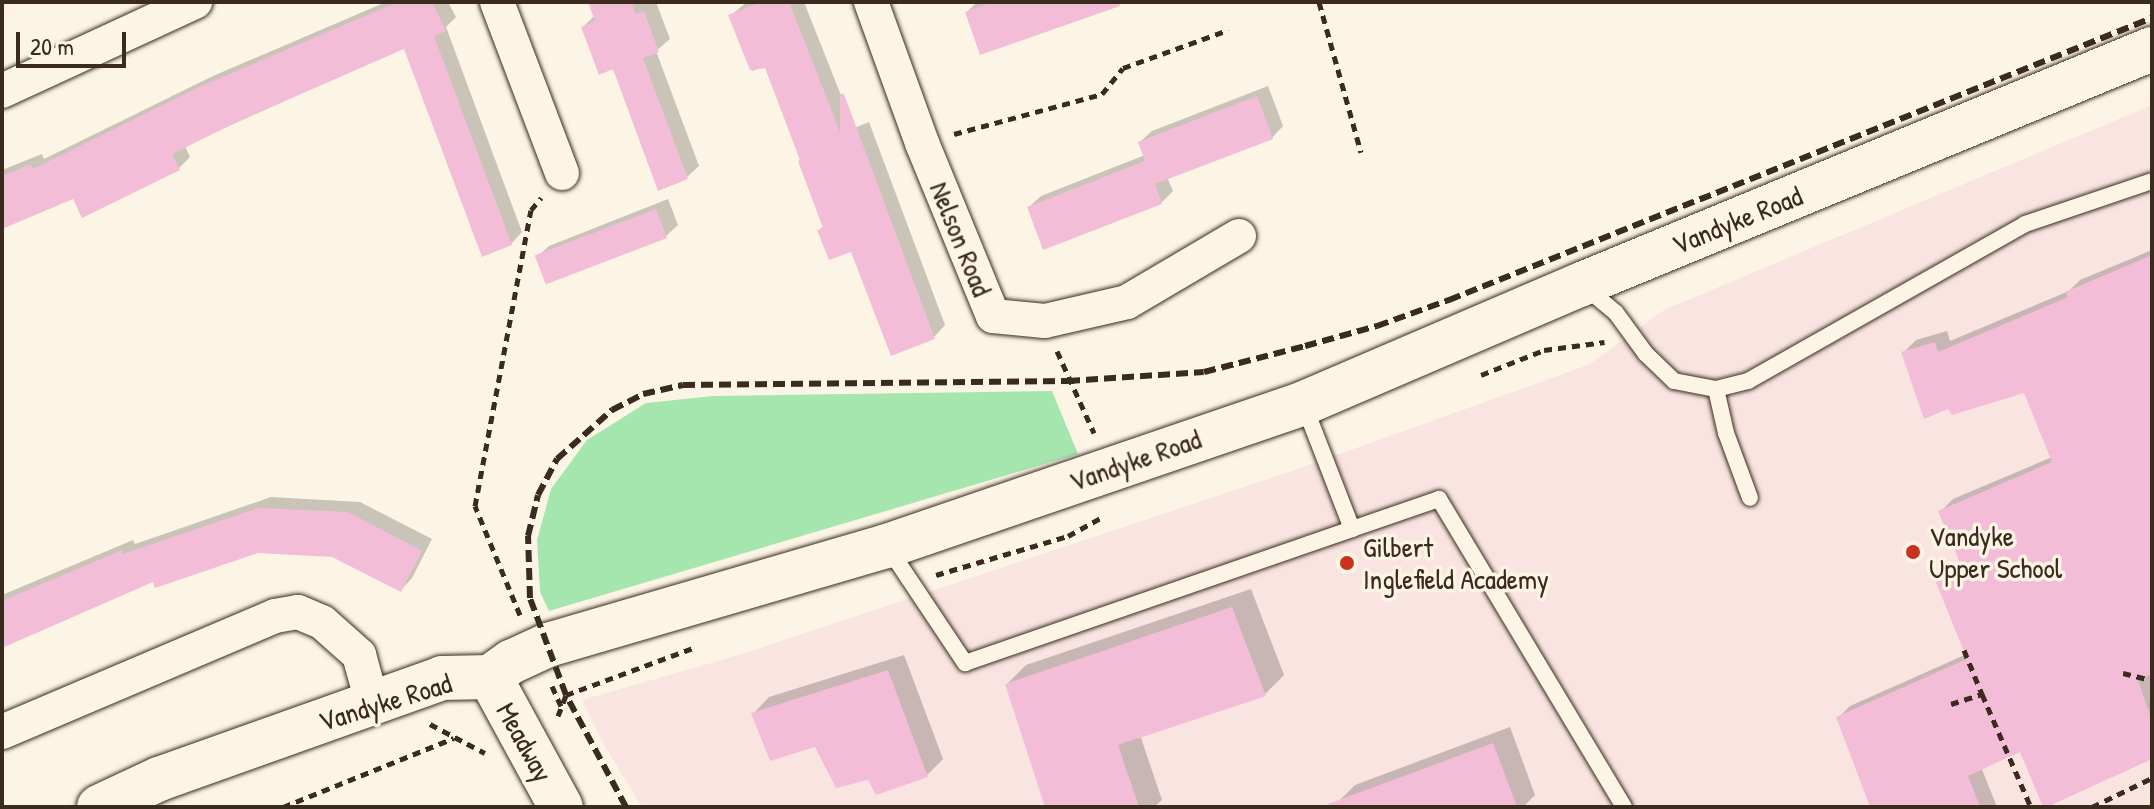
<!DOCTYPE html>
<style>
body{margin:0}
#map{position:relative;width:2154px;height:809px;overflow:hidden;background:#fcf5e5;font-family:"Patrick Hand",sans-serif}
div>[style]{position:absolute}
[style*='--x']{left:calc(var(--x)*1px);top:calc(var(--y)*1px);width:calc(var(--w)*1px);rotate:calc(var(--a)*1deg)}
.built>*{inset:0;background:#f9e4e1}
.green>*{inset:0;background:#a5e6af}
.shadow>*{inset:0;background:#0003}
.building>*{inset:0;background:#f3bdd8;transform-origin:0 0}
.path>*{height:5px;margin-top:-2.5px;transform-origin:0;background:repeating-linear-gradient(90deg,#3b2a1e 0 8px,transparent 0 14px)}
.roads{filter:drop-shadow(0 0 2px #3b2a1e) drop-shadow(0 0 2px #3b2a1e)}
.lane>*{height:16px;margin:-8px;padding:0 8px;transform-origin:8px;border-radius:8px;background:#fcf5e5}
.street>*{height:34px;margin:-17px;padding:0 17px;transform-origin:17px;border-radius:17px;background:#fcf5e5}
.secondary>*{height:44px;margin:-22px;padding:0 22px;transform-origin:22px;border-radius:22px;background:#fcf5e5}
.rail>*{height:6px;margin-top:-3px;transform-origin:0;background:repeating-linear-gradient(90deg,#3b2a1e 0 12px,transparent 0 18px)}
.dots>*{width:22px;height:22px;translate:-50% -50%;box-sizing:border-box;border:4px solid #fcf5e5;border-radius:50%}
span{translate:-50% -50%;white-space:nowrap;text-align:center;line-height:1.15;-webkit-text-stroke:7px #fcf5e5;paint-order:stroke}
.street-label{font-size:28px;color:#3b2a1e}
.poi-label{font-size:28px;color:#3b2a1e}
.left{translate:0 -50%;text-align:left}
.frame{position:absolute;inset:0;border:4px solid #3b2a1e;pointer-events:none}
.scale{position:absolute;left:16px;top:32px;width:110px;height:36px;box-sizing:border-box;border:4px solid #3b2a1e;border-top:0;padding-left:10px;font-size:24px;line-height:28px;white-space:nowrap;color:#3b2a1e;-webkit-text-stroke:6px #fcf5e5;paint-order:stroke}
</style>
<div id="map">
<div class="built">
<i style="clip-path:polygon(2152px 105px,2152px 807px,642px 807px,604px 745px,582px 700px,739px 655px,1292px 471px,1588px 365px,1664px 310px)"></i>
</div>
<div class="green">
<i style="clip-path:polygon(1052px 391px,1078px 454px,549px 611px,540px 592px,537px 540px,551px 489px,587px 440px,646px 403px,713px 396px)"></i>
</div>
<div class="shadow">
<i style="clip-path:polygon(386px 2px,448px 2px,456px 17px,446px 27px,522px 232px,511px 244px,406px 46px,185px 146px,190px 157px,179px 168px,74px 196px,2px 228px,2px 170px,42px 154px,44px 159px,213px 76px)"></i>
<i style="clip-path:polygon(590px 2px,656px 2px,670px 39px,656px 51px,699px 166px,687px 177px,583px 27px,595px 15px)"></i>
<i style="clip-path:polygon(747px 2px,804px 2px,854px 128px,869px 122px,945px 325px,934px 337px,852px 249px,819px 230px,824px 226px,766px 66px,752px 71px,730px 16px)"></i>
<i style="clip-path:polygon(977px 2px,1108px 2px,967px 12px)"></i>
<i style="clip-path:polygon(1268px 86px,1283px 126px,1272px 138px,1167px 177px,1173px 191px,1161px 203px,1029px 207px,1041px 196px,1145px 155px,1140px 142px,1152px 131px)"></i>
<i style="clip-path:polygon(668px 199px,678px 225px,666px 236px,537px 257px,549px 246px)"></i>
<i style="clip-path:polygon(2152px 250px,2152px 756px,2021px 750px,1981px 767px,1997px 807px,1872px 807px,1838px 718px,1850px 706px,1967px 654px,1937px 580px,1950px 568px,1962px 562px,1940px 512px,1953px 499px,2052px 457px,2025px 390px,1904px 352px,1916px 340px,1947px 331px,1950px 341px,2069px 291px,2080px 280px)"></i>
<i style="clip-path:polygon(271px 497px,360px 502px,432px 539px,412px 578px,401px 590px,332px 555px,257px 551px,154px 579px,2px 646px,2px 595px,133px 540px,135px 544px)"></i>
<i style="clip-path:polygon(1251px 589px,1284px 675px,1265px 694px,1140px 735px,1162px 800px,1154px 807px,1047px 807px,1007px 684px,1026px 665px)"></i>
<i style="clip-path:polygon(904px 655px,943px 759px,926px 776px,869px 778px,816px 745px,753px 714px,769px 697px)"></i>
<i style="clip-path:polygon(1510px 727px,1535px 795px,1523px 807px,1341px 807px,1339px 801px,1355px 785px)"></i>
</div>
<div class="building">
<i style="clip-path:polygon(398px 2px,432px 2px,446px 31px,434px 36px,512px 245px,482px 257px,404px 49px,239px 121px,172px 154px,180px 170px,82px 218px,73px 199px,2px 229px,2px 176px,31px 164px,33px 169px,199px 87px)"></i>
<i style="clip-path:polygon(588px 2px,631px 2px,636px 14px,644px 11px,659px 52px,643px 58px,688px 179px,658px 191px,613px 69px,599px 75px,581px 27px,595px 21px)"></i>
<i style="clip-path:polygon(762px 2px,789px 2px,840px 132px,840px 94px,844px 94px,935px 339px,891px 356px,851px 252px,829px 260px,817px 230px,823px 228px,798px 161px,800px 160px,765px 68px,750px 70px,728px 15px)"></i>
<i style="clip-path:polygon(992px 2px,1119px 2px,1120px 6px,980px 55px,965px 12px)"></i>
<i style="clip-path:polygon(1257px 96px,1273px 139px,1155px 184px,1162px 204px,1043px 250px,1027px 207px,1145px 161px,1138px 142px)"></i>
<i style="left:656px;top:209px;width:31px;height:130px;rotate:69deg"></i>
<i style="clip-path:polygon(2152px 255px,2152px 674px,2138px 680px,2152px 721px,2152px 759px,2047px 807px,2043px 807px,2020px 752px,1968px 776px,1980px 807px,1870px 807px,1836px 717px,1967px 659px,1935px 580px,1962px 568px,1938px 511px,2052px 462px,2024px 393px,1952px 415px,1948px 409px,1924px 419px,1901px 352px,1935px 342px,1938px 352px,2068px 297px,2065px 292px)"></i>
<i style="clip-path:polygon(258px 508px,348px 512px,422px 551px,401px 592px,332px 557px,258px 553px,155px 588px,153px 582px,2px 648px,2px 601px,122px 550px,123px 554px)"></i>
<i style="clip-path:polygon(1232px 607px,1266px 696px,1118px 745px,1139px 807px,1045px 807px,1005px 684px)"></i>
<i style="clip-path:polygon(888px 670px,928px 777px,876px 795px,868px 780px,836px 788px,815px 747px,770px 761px,751px 713px)"></i>
<i style="clip-path:polygon(1493px 743px,1517px 807px,1329px 807px,1328px 804px)"></i>
</div>
<div class="path">
<i style="--x:1319;--y:2;--w:156;--a:74.4"></i>
<i style="--x:954;--y:134;--w:153;--a:-15.1"></i>
<i style="--x:1102;--y:94;--w:33;--a:-51"></i>
<i style="--x:1123;--y:68;--w:112;--a:-19.9"></i>
<i style="--x:1057;--y:351;--w:90;--a:65.7"></i>
<i style="--x:1481;--y:375;--w:68;--a:-21.6"></i>
<i style="--x:1544;--y:350;--w:61;--a:-7.6"></i>
<i style="--x:936;--y:575;--w:138;--a:-16.5"></i>
<i style="--x:1068;--y:536;--w:37;--a:-29"></i>
<i style="--x:520;--y:615;--w:118;--a:-112.4"></i>
<i style="--x:475;--y:506;--w:301;--a:-79.3"></i>
<i style="--x:531;--y:210;--w:16;--a:-50"></i>
<i style="--x:1964;--y:650;--w:48;--a:67.8"></i>
<i style="--x:2123;--y:673;--w:30;--a:14"></i>
<i style="--x:552;--y:686;--w:22;--a:66"></i>
<i style="--x:1951;--y:704;--w:33;--a:-18"></i>
<i style="--x:1982;--y:694;--w:123;--a:66.6"></i>
<i style="--x:558;--y:716;--w:22;--a:-69"></i>
<i style="--x:566;--y:695;--w:135;--a:-20.3"></i>
<i style="--x:430;--y:724;--w:62;--a:27.8"></i>
<i style="--x:283;--y:807;--w:184;--a:-22"></i>
<i style="--x:2092;--y:807;--w:67;--a:-25.8"></i>
</div>
<div class="roads">
<div class="lane">
<i style="--x:1585;--y:287;--w:40;--a:40"></i>
<i style="--x:1616;--y:313;--w:51;--a:53.8"></i>
<i style="--x:1646;--y:354;--w:39;--a:44"></i>
<i style="--x:1674;--y:381;--w:43;--a:10.8"></i>
<i style="--x:1716;--y:389;--w:33;--a:-14"></i>
<i style="--x:1748;--y:381;--w:318;--a:-29.5"></i>
<i style="--x:2025;--y:224;--w:134;--a:-18.7"></i>
<i style="--x:1716;--y:389;--w:45;--a:77.2"></i>
<i style="--x:1726;--y:433;--w:69;--a:69.7"></i>
<i style="--x:1304;--y:405;--w:133;--a:68.8"></i>
<i style="--x:1352;--y:529;--w:92;--a:-19"></i>
<i style="--x:1439;--y:499;--w:359;--a:59"></i>
<i style="--x:887;--y:546;--w:141;--a:56.3"></i>
<i style="--x:965;--y:663;--w:410;--a:-19.1"></i>
</div>
<div class="street">
<i style="--x:497;--y:2;--w:183;--a:69.2"></i>
<i style="--x:871;--y:2;--w:150;--a:70.1"></i>
<i style="--x:922;--y:143;--w:187;--a:67.7"></i>
<i style="--x:993;--y:316;--w:52;--a:5.5"></i>
<i style="--x:1045;--y:321;--w:84;--a:-13"></i>
<i style="--x:1127;--y:302;--w:130;--a:-30.5"></i>
<i style="--x:2;--y:91;--w:213;--a:-24.8"></i>
<i style="--x:2;--y:732;--w:297;--a:-23"></i>
<i style="--x:275;--y:616;--w:23;--a:-10"></i>
<i style="--x:298;--y:612;--w:26;--a:23"></i>
<i style="--x:322;--y:622;--w:50;--a:41.7"></i>
<i style="--x:359;--y:655;--w:49;--a:74.5"></i>
</div>
<div class="secondary">
<i style="--x:490;--y:677;--w:148;--a:61.4"></i>
<i style="--x:99;--y:807;--w:66;--a:-25"></i>
<i style="--x:159;--y:779;--w:300;--a:-19.6"></i>
<i style="--x:442;--y:678;--w:48;--a:-1.2"></i>
<i style="--x:490;--y:677;--w:26;--a:-36"></i>
<i style="--x:511;--y:662;--w:41;--a:-24.7"></i>
<i style="--x:548;--y:645;--w:353;--a:-16.3"></i>
<i style="--x:887;--y:546;--w:441;--a:-18.9"></i>
<i style="--x:1304;--y:403;--w:302;--a:-23.2"></i>
<i style="--x:1582;--y:284;--w:617;--a:-22.41"></i>
</div>
</div>
<div class="rail">
<i style="--x:626;--y:807;--w:127;--a:-118.2"></i>
<i style="--x:566;--y:695;--w:103;--a:-110.4"></i>
<i style="--x:530;--y:598;--w:62;--a:-91.8"></i>
<i style="--x:528;--y:536;--w:42;--a:-76.3"></i>
<i style="--x:538;--y:495;--w:41;--a:-62.2"></i>
<i style="--x:557;--y:459;--w:74;--a:-41.7"></i>
<i style="--x:612;--y:410;--w:35;--a:-27"></i>
<i style="--x:643;--y:394;--w:41;--a:-12.7"></i>
<i style="--x:683;--y:385;--w:385;--a:-0.6"></i>
<i style="--x:1068;--y:381;--w:136;--a:-3.8"></i>
<i style="--x:1204;--y:372;--w:104;--a:-14.4"></i>
<i style="--x:1305;--y:346;--w:75;--a:-15.5"></i>
<i style="--x:1377;--y:326;--w:77;--a:-19.9"></i>
<i style="--x:1449;--y:300;--w:757;--a:-21.86"></i>
</div>
<div class="dots">
<i style="left:1913px;top:552px;background:#c8321e"></i>
<i style="left:1347px;top:563px;background:#c8321e"></i>
</div>
<div class="street-label">
<span style="left:1737px;top:220px;rotate:-22deg">Vandyke Road</span>
<span style="left:961px;top:239px;rotate:68deg">Nelson Road</span>
<span style="left:1135px;top:460px;rotate:-19deg">Vandyke Road</span>
<span style="left:385px;top:702px;rotate:-17deg">Vandyke Road</span>
<span style="left:525px;top:742px;rotate:61deg">Meadway</span>
</div>
<div class="poi-label">
<span class="left" style="left:1929px;top:552px">Vandyke<br>Upper School</span>
<span class="left" style="left:1363px;top:563px">Gilbert<br>Inglefield Academy</span>
</div>
<div class="frame"></div>
<div class="scale">20 m</div>
</div>
